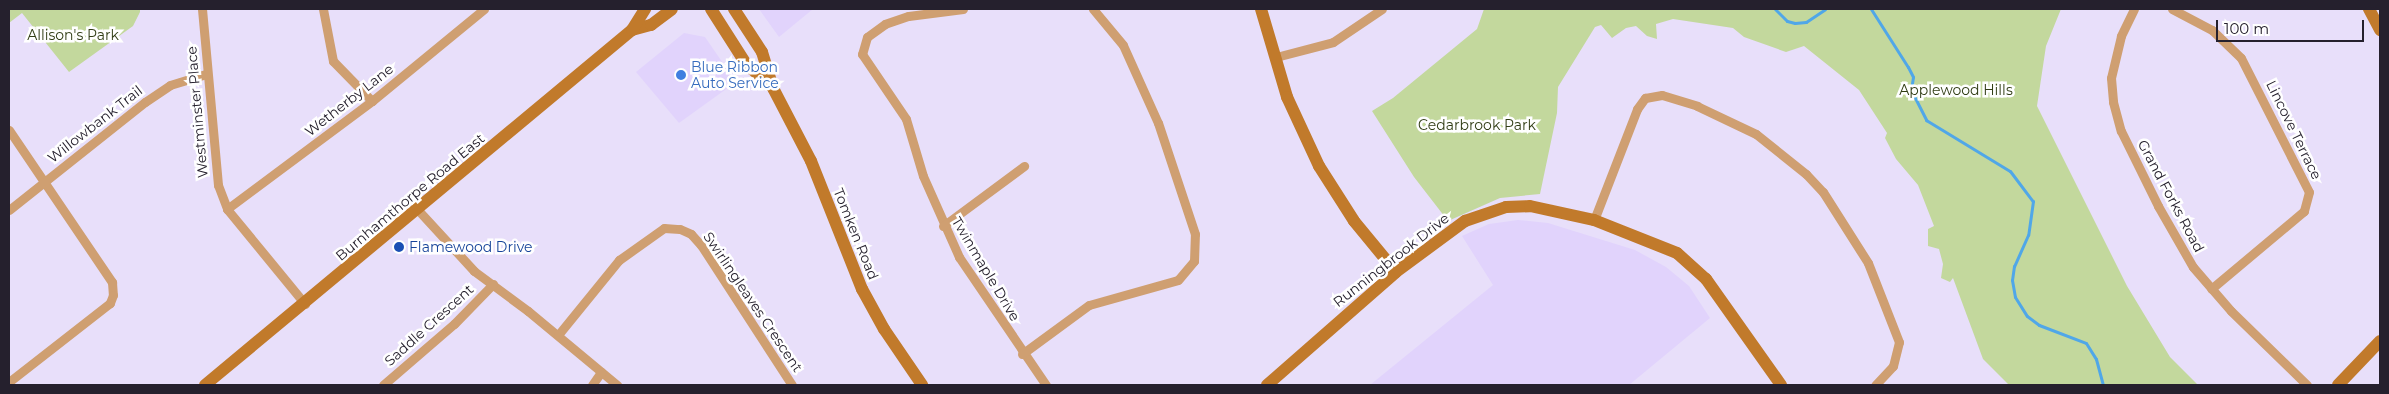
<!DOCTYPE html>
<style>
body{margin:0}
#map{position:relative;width:2389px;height:394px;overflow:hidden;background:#e8dffa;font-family:Montserrat,sans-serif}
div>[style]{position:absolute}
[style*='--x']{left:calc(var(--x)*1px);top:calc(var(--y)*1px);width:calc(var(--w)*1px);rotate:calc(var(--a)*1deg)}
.built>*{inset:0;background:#e1d3fc}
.green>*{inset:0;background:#c3d89d}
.stream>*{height:3px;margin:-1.5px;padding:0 1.5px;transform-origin:1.5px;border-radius:1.5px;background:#50a7e8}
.street>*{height:9px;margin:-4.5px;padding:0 4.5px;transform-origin:4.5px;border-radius:4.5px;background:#cf9f71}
.secondary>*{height:12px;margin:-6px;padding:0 6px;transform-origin:6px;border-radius:6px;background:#c17a2b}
.dots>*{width:14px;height:14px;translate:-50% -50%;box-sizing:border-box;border:2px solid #fff;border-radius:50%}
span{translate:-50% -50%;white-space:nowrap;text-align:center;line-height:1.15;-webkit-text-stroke:5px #fff;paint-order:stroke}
.park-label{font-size:14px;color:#313d15}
.shop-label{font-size:14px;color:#366cbe}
.left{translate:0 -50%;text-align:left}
.street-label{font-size:14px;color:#25202d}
.transit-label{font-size:14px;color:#164399}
.frame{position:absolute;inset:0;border:10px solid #25202d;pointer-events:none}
.scale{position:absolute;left:2216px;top:20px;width:148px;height:22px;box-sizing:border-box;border:2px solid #25202d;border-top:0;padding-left:6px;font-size:15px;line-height:18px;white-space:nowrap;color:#25202d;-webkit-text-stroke:4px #fff;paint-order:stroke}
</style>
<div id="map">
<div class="built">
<i style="clip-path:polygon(759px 9px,813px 9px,779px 37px)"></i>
<i style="clip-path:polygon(684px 33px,705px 37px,736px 82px,679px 123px,636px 72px)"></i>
<i style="clip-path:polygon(1518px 220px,1548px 223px,1635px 250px,1666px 267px,1689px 286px,1710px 318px,1629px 385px,1370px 385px,1493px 285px,1462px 236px,1489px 224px)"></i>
</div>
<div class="green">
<i style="clip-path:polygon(9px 9px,140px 9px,140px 12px,133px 26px,69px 72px,22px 13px,9px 23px)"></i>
<i style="clip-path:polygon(1484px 9px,2061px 9px,2046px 46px,2037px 106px,2127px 286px,2170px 357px,2198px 385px,2009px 385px,1983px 359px,1953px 278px,1950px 282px,1941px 278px,1943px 264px,1939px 249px,1928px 246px,1928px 229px,1934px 226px,1918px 185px,1896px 159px,1885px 138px,1887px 133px,1859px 90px,1804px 46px,1786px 52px,1744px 37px,1733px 28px,1673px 19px,1656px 24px,1657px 39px,1647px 36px,1636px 26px,1626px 28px,1612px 38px,1601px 25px,1595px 27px,1558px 87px,1557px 113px,1540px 194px,1500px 198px,1448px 221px,1414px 177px,1372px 111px,1393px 98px,1477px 29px)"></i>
</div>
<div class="stream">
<i style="--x:1775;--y:9;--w:17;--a:45"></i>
<i style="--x:1787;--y:21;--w:8;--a:14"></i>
<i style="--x:1795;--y:23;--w:11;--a:-5"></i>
<i style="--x:1806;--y:22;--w:23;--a:-34"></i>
<i style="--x:1871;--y:9;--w:69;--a:57.5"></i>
<i style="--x:1908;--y:67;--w:11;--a:63"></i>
<i style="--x:1913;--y:77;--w:13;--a:99"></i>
<i style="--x:1911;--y:90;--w:34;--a:63"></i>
<i style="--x:1926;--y:120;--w:98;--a:31.3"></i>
<i style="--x:2010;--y:171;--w:38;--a:53"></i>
<i style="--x:2033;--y:201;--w:34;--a:98"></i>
<i style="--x:2028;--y:235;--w:34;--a:114"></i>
<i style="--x:2014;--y:266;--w:14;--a:98"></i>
<i style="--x:2012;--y:280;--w:17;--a:80"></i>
<i style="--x:2015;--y:297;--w:22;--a:58"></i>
<i style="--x:2027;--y:316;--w:15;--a:37"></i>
<i style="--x:2039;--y:325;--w:50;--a:21"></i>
<i style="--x:2086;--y:343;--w:19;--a:58"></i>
<i style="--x:2096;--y:359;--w:27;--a:75"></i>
</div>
<div class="street">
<i style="--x:202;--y:9;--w:177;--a:84.8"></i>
<i style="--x:218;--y:185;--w:26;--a:69"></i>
<i style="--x:227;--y:209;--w:123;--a:50.6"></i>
<i style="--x:323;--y:9;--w:53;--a:79.1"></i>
<i style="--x:333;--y:61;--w:56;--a:45.7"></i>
<i style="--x:963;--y:9;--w:55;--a:172.7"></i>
<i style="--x:908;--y:16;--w:24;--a:161"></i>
<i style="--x:885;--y:24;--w:22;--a:144"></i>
<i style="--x:867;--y:37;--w:18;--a:106"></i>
<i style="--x:862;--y:54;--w:78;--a:55.9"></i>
<i style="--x:906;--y:119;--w:59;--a:73.4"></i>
<i style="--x:923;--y:176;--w:89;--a:66"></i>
<i style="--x:959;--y:257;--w:155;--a:55.8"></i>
<i style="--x:2134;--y:9;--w:30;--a:116"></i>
<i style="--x:2121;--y:36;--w:43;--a:103.4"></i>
<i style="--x:2111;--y:78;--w:24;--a:85"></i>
<i style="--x:2113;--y:102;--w:30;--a:75"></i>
<i style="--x:2121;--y:131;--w:84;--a:63.7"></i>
<i style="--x:2158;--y:206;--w:70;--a:60.2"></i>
<i style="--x:2193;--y:267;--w:58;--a:49.2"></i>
<i style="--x:2231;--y:311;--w:106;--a:44.2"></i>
<i style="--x:2172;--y:9;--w:45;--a:27.7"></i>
<i style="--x:2212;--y:30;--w:40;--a:44"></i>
<i style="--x:2241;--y:58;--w:150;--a:63.1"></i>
<i style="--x:2309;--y:192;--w:20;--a:105"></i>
<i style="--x:2304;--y:211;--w:121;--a:140"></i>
<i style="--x:1276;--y:57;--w:59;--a:-14.7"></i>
<i style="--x:1333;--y:42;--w:59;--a:-34"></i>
<i style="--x:9;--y:130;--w:184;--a:55.9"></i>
<i style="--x:112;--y:282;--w:13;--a:86"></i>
<i style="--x:113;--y:295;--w:9;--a:111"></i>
<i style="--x:110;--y:303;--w:128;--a:142"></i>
<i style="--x:227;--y:209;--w:181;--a:-36.7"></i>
<i style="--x:372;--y:101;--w:145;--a:-39.4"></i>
<i style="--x:9;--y:210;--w:174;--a:-38.5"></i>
<i style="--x:145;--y:102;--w:30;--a:-34"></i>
<i style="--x:170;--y:85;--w:38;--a:-17"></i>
<i style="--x:418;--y:210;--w:83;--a:47.4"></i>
<i style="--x:474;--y:271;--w:67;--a:36.5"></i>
<i style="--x:528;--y:311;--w:116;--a:39.7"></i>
<i style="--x:1594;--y:220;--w:119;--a:-68.8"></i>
<i style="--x:1637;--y:109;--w:14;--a:-54"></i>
<i style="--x:1645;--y:98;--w:17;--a:-10"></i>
<i style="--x:1662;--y:95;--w:37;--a:17"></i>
<i style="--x:1697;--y:106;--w:65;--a:25.4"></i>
<i style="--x:1756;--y:134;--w:64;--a:38.7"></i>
<i style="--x:1806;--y:174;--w:25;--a:47"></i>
<i style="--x:1823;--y:192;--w:84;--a:57.6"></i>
<i style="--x:1868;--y:263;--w:85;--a:68.6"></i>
<i style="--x:1899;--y:342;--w:25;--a:104"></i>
<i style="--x:1893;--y:366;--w:26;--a:133"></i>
<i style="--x:943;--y:226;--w:101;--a:-36.5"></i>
<i style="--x:558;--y:335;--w:97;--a:-50.9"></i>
<i style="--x:619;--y:260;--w:55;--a:-35.4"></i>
<i style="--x:664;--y:228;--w:16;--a:4"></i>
<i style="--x:680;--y:229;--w:12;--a:24"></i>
<i style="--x:691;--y:234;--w:15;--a:48"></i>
<i style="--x:701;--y:245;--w:167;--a:57"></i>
<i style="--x:1022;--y:354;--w:83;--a:-36.2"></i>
<i style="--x:1089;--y:305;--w:92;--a:-15.7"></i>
<i style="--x:1178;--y:280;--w:25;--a:-50"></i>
<i style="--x:1194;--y:261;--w:27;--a:-88"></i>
<i style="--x:1195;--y:234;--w:117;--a:-108.4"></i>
<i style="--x:1158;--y:123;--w:85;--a:-114.2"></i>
<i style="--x:1123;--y:45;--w:47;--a:-129.8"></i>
<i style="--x:383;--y:385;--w:94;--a:-40.7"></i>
<i style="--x:454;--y:324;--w:56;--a:-45.7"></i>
<i style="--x:592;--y:385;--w:16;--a:-55"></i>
</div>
<div class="secondary">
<i style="--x:711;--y:9;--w:65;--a:57.5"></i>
<i style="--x:746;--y:64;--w:35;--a:41"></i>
<i style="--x:734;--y:9;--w:51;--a:56.9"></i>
<i style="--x:762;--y:52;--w:38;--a:73"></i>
<i style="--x:773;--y:88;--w:82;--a:62.5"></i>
<i style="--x:811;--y:161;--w:138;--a:68.3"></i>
<i style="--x:862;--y:289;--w:46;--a:61.2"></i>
<i style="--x:884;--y:329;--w:68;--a:55.8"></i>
<i style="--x:1261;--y:9;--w:92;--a:73.5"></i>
<i style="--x:1287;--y:97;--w:76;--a:65.1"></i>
<i style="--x:1319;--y:166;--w:65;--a:57.5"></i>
<i style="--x:1354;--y:221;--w:66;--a:50.5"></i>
<i style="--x:2369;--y:9;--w:24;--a:62"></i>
<i style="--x:632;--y:30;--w:20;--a:-15"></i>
<i style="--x:651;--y:25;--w:26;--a:-37"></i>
<i style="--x:205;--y:385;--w:555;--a:-39.74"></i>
<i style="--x:632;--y:30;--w:25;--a:-58"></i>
<i style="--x:1267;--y:385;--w:171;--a:-41.2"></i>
<i style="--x:1396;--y:272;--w:86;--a:-36.5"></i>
<i style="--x:1465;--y:221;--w:43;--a:-18.9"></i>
<i style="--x:1506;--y:207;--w:24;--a:-2"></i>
<i style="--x:1530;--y:206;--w:66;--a:12.3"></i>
<i style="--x:1594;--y:220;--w:89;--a:21.7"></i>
<i style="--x:1677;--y:253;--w:39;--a:42"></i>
<i style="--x:1706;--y:279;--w:130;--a:54.7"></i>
<i style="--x:2338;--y:385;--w:61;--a:-46.3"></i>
</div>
<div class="dots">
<i style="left:681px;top:75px;background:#3f7fe0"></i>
<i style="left:399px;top:247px;background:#1a4fb4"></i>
</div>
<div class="park-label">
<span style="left:73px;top:35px">Allison's Park</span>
<span style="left:1956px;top:90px">Applewood Hills</span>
<span style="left:1477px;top:125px">Cedarbrook Park</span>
</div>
<div class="shop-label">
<span class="left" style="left:691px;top:75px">Blue Ribbon<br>Auto Service</span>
</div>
<div class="street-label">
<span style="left:349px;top:100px;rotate:-38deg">Wetherby Lane</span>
<span style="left:197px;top:112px;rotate:-95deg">Westminster Place</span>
<span style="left:95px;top:124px;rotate:-38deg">Willowbank Trail</span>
<span style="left:2294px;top:130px;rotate:64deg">Lincove Terrace</span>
<span style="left:2171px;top:196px;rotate:62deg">Grand Forks Road</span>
<span style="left:410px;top:197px;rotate:-40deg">Burnhamthorpe Road East</span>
<span style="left:856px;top:234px;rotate:68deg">Tomken Road</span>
<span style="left:1391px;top:260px;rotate:-38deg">Runningbrook Drive</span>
<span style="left:986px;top:269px;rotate:59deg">Twinmaple Drive</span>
<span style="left:753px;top:302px;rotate:56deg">Swirlingleaves Crescent</span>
<span style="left:429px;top:325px;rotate:-42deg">Saddle Crescent</span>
</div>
<div class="transit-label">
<span class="left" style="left:409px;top:247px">Flamewood Drive</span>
</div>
<div class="frame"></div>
<div class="scale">100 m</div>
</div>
